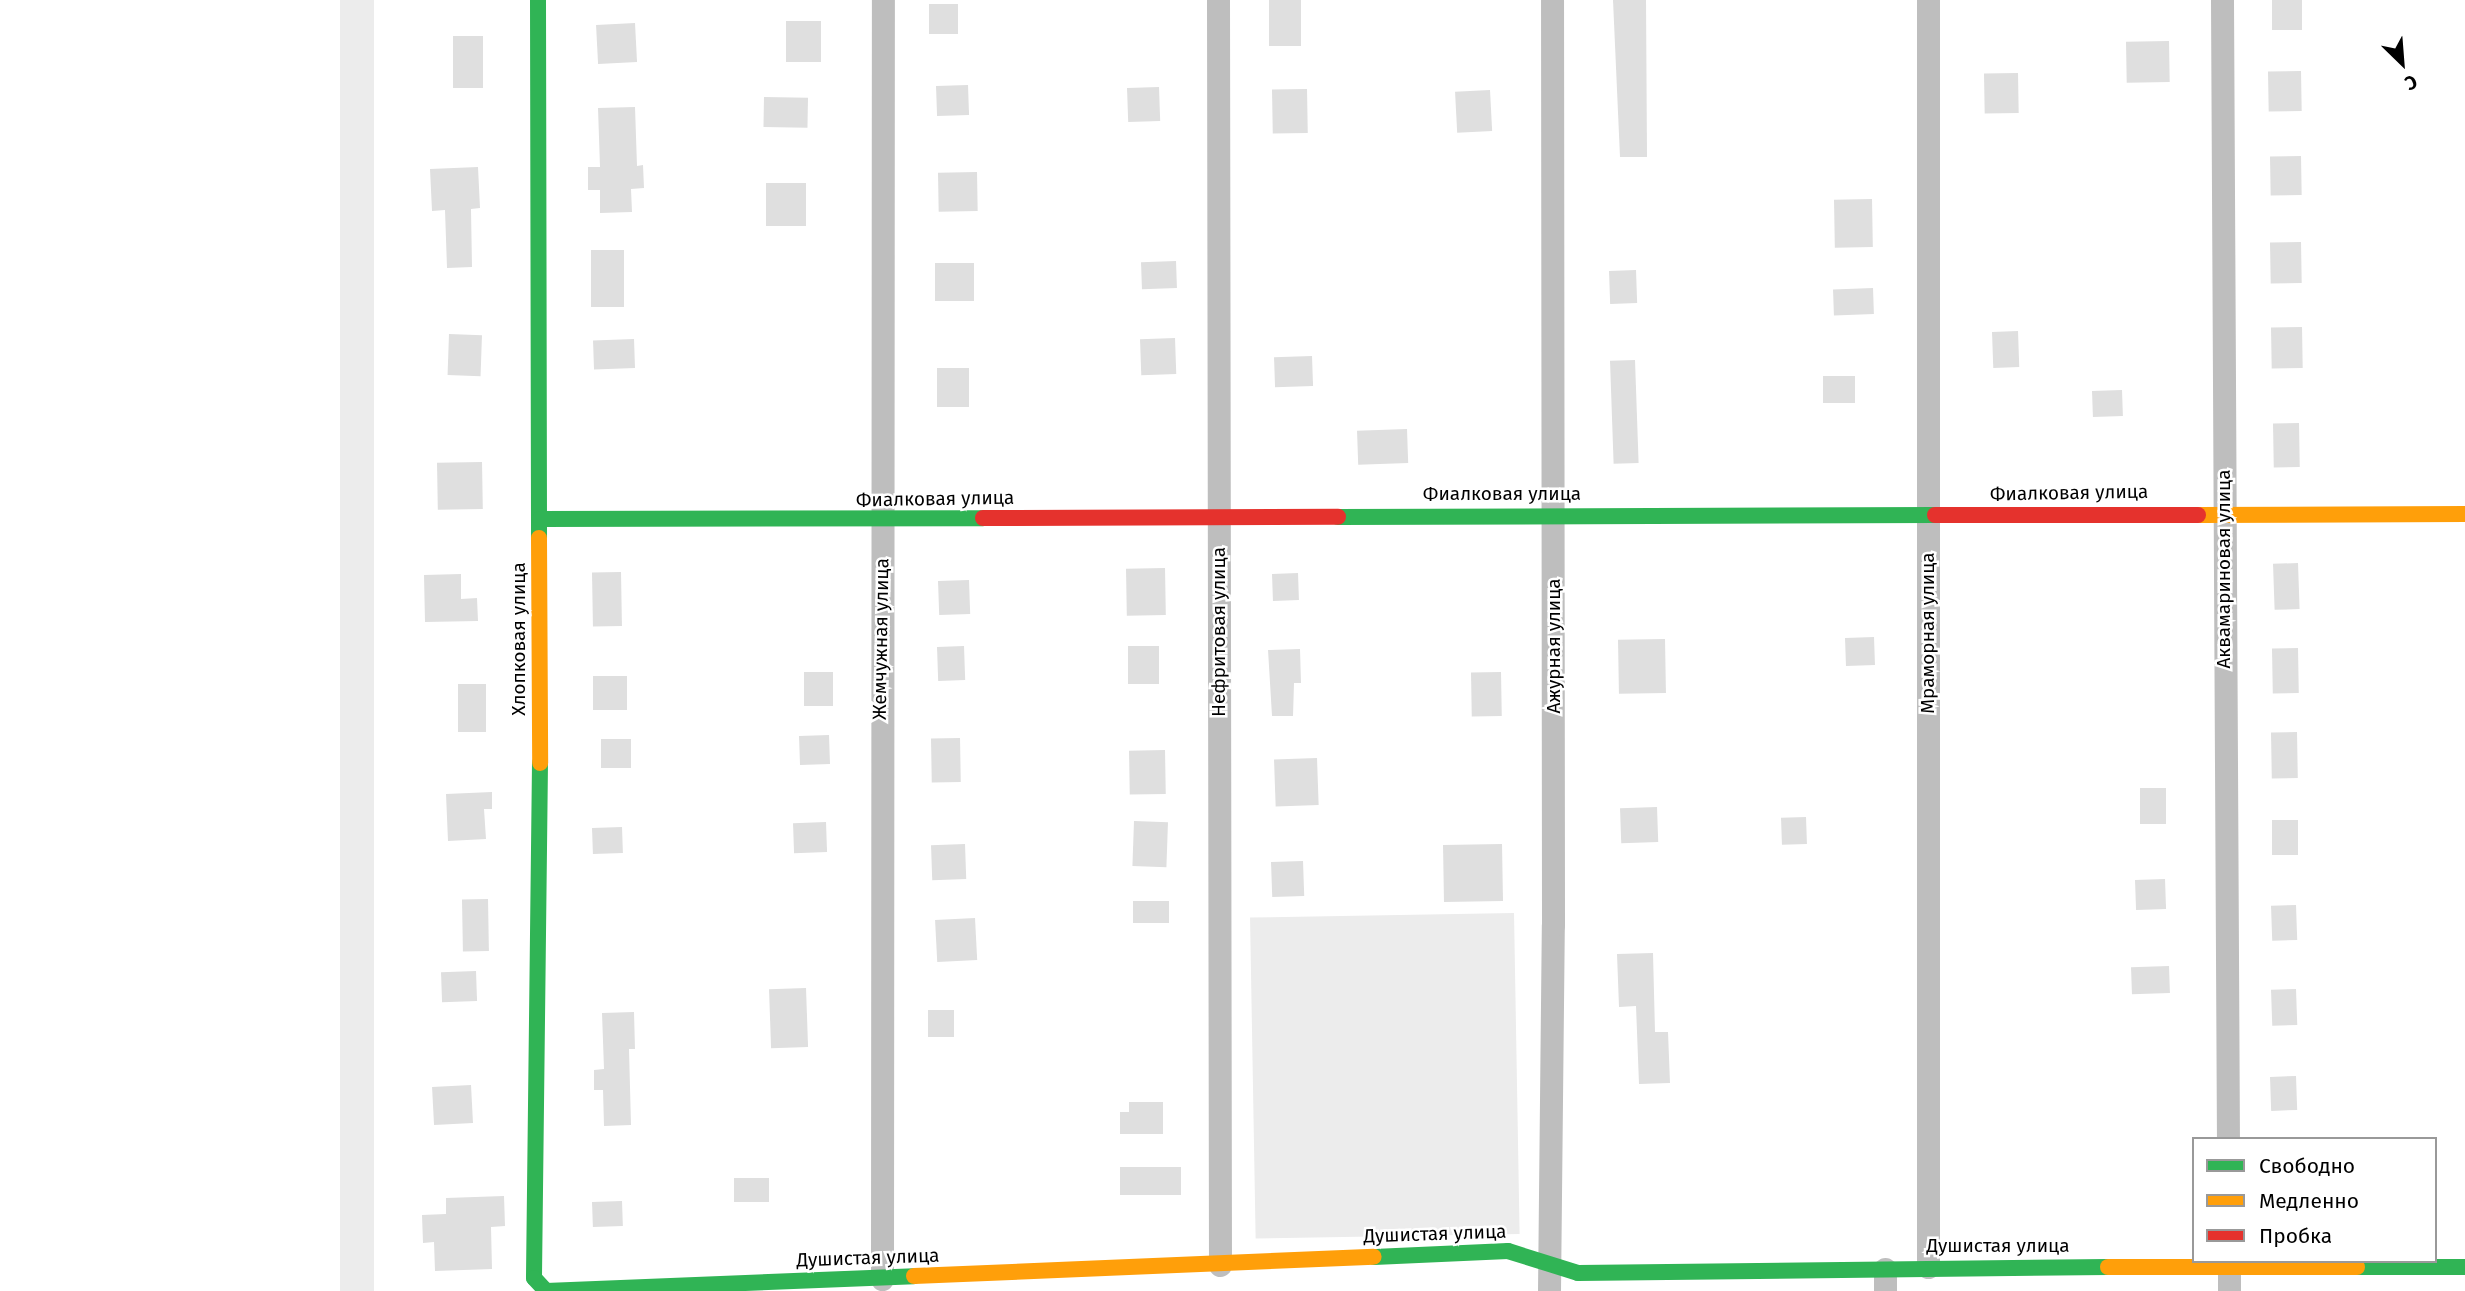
<!DOCTYPE html>
<meta charset="utf-8">
<style>
body{margin:0}
#map{position:relative;width:2465px;height:1291px;overflow:hidden;background:#fff;font-family:"Fira Sans",sans-serif}
div>[style]{position:absolute}
[style*='--x']{left:calc(var(--x)*1px);top:calc(var(--y)*1px);width:calc(var(--w)*1px);rotate:calc(var(--a)*1deg)}
.green>*{inset:0;background:#ececec;transform-origin:0 0}
.building>*{inset:0;background:#dfdfdf;transform-origin:0 0}
.street>*{height:23px;margin:-11.5px;padding:0 11.5px;transform-origin:11.5px;border-radius:11.5px;background:#bebebe}
.fast>*{height:16px;margin:-8px;padding:0 8px;transform-origin:8px;border-radius:8px;background:#30b455}
.slow>*{height:16px;margin:-8px;padding:0 8px;transform-origin:8px;border-radius:8px;background:#ff9f0a}
.jam>*{height:16px;margin:-8px;padding:0 8px;transform-origin:8px;border-radius:8px;background:#e5322d}
span{translate:-50% -50%;white-space:nowrap;text-align:center;line-height:1.15;-webkit-text-stroke:5px #fff;paint-order:stroke}
.street-label{font-size:19px;color:#000}
.legend{position:absolute;left:2192px;top:1137px;width:245px;height:126px;box-sizing:border-box;background:#fff;border:2px solid #999;margin:0;padding:9px 12px;list-style:none;font-size:21px;color:#000}
.legend li{display:flex;align-items:center;gap:14px;height:35px}
.legend b{width:35px;border:2px solid #999}
.north{position:absolute;left:2367px;top:28px;width:70px;height:70px;-webkit-text-stroke:5px #fff;paint-order:stroke;rotate:155deg;font-size:19px;font-weight:700;line-height:28px;text-align:center;color:#000}
.north::after{content:'';display:block;margin:auto;width:24px;height:32px;background:#000;clip-path:polygon(50% 0,100% 100%,50% 72%,0 100%)}
</style>
<div id="map">
<div class="green">
<i style="left:340px;top:0;width:34px;height:1292px"></i>
<i style="left:1514px;top:913px;width:321px;height:264px;rotate:89deg"></i>
</div>
<div class="building">
<i style="left:1269px;top:0;width:32px;height:46px"></i>
<i style="clip-path:polygon(1613px 0,1646px 0,1647px 157px,1620px 157px)"></i>
<i style="left:2272px;top:0;width:30px;height:30px"></i>
<i style="left:958px;top:4px;width:30px;height:29px;rotate:90deg"></i>
<i style="left:786px;top:21px;width:35px;height:41px"></i>
<i style="left:635px;top:23px;width:39px;height:39px;rotate:87deg"></i>
<i style="left:453px;top:36px;width:30px;height:52px"></i>
<i style="left:2169px;top:41px;width:41px;height:43px;rotate:89deg"></i>
<i style="left:2301px;top:71px;width:40px;height:33px;rotate:89deg"></i>
<i style="left:2018px;top:73px;width:40px;height:34px;rotate:89deg"></i>
<i style="left:968px;top:85px;width:30px;height:32px;rotate:88deg"></i>
<i style="left:1159px;top:87px;width:34px;height:32px;rotate:88deg"></i>
<i style="left:1307px;top:89px;width:44px;height:35px;rotate:89deg"></i>
<i style="left:1490px;top:90px;width:41px;height:35px;rotate:87deg"></i>
<i style="left:764px;top:97px;width:44px;height:30px;rotate:1deg"></i>
<i style="clip-path:polygon(635px 107px,637px 166px,643px 165px,644px 188px,631px 189px,632px 212px,600px 213px,600px 190px,588px 190px,588px 167px,600px 167px,598px 108px)"></i>
<i style="left:2301px;top:156px;width:39px;height:31px;rotate:89deg"></i>
<i style="clip-path:polygon(478px 167px,480px 208px,471px 209px,472px 267px,447px 268px,445px 210px,432px 211px,430px 169px)"></i>
<i style="left:977px;top:172px;width:39px;height:39px;rotate:89deg"></i>
<i style="left:766px;top:183px;width:40px;height:43px"></i>
<i style="left:1872px;top:199px;width:48px;height:38px;rotate:89deg"></i>
<i style="left:2301px;top:242px;width:41px;height:31px;rotate:89deg"></i>
<i style="left:591px;top:250px;width:33px;height:57px"></i>
<i style="left:1176px;top:261px;width:27px;height:35px;rotate:88deg"></i>
<i style="left:935px;top:263px;width:39px;height:38px"></i>
<i style="left:1636px;top:270px;width:33px;height:27px;rotate:88deg"></i>
<i style="left:1873px;top:288px;width:26px;height:40px;rotate:88deg"></i>
<i style="left:2302px;top:327px;width:41px;height:31px;rotate:89deg"></i>
<i style="left:2018px;top:331px;width:36px;height:26px;rotate:88deg"></i>
<i style="left:449px;top:334px;width:33px;height:41px;rotate:2deg"></i>
<i style="left:1175px;top:338px;width:36px;height:35px;rotate:88deg"></i>
<i style="left:634px;top:339px;width:29px;height:41px;rotate:88deg"></i>
<i style="left:1312px;top:356px;width:30px;height:38px;rotate:88deg"></i>
<i style="left:1635px;top:360px;width:103px;height:25px;rotate:88deg"></i>
<i style="left:937px;top:368px;width:32px;height:39px"></i>
<i style="left:1855px;top:376px;width:27px;height:32px;rotate:90deg"></i>
<i style="left:2122px;top:390px;width:26px;height:30px;rotate:88deg"></i>
<i style="left:2299px;top:423px;width:44px;height:26px;rotate:89deg"></i>
<i style="left:1407px;top:429px;width:34px;height:50px;rotate:88deg"></i>
<i style="left:482px;top:462px;width:47px;height:45px;rotate:89deg"></i>
<i style="left:2298px;top:563px;width:46px;height:25px;rotate:88deg"></i>
<i style="left:1165px;top:568px;width:47px;height:39px;rotate:89deg"></i>
<i style="left:621px;top:572px;width:54px;height:29px;rotate:89deg"></i>
<i style="left:1298px;top:573px;width:27px;height:26px;rotate:88deg"></i>
<i style="clip-path:polygon(461px 574px,461px 599px,477px 598px,478px 621px,425px 622px,424px 575px)"></i>
<i style="left:969px;top:580px;width:34px;height:31px;rotate:88deg"></i>
<i style="left:1874px;top:637px;width:28px;height:29px;rotate:88deg"></i>
<i style="left:1665px;top:639px;width:54px;height:47px;rotate:89deg"></i>
<i style="left:964px;top:646px;width:34px;height:27px;rotate:88deg"></i>
<i style="left:1128px;top:646px;width:31px;height:38px"></i>
<i style="left:2298px;top:648px;width:45px;height:26px;rotate:89deg"></i>
<i style="clip-path:polygon(1300px 649px,1301px 683px,1294px 683px,1293px 716px,1272px 716px,1268px 650px)"></i>
<i style="left:804px;top:672px;width:29px;height:34px"></i>
<i style="left:1501px;top:672px;width:44px;height:30px;rotate:89deg"></i>
<i style="left:593px;top:676px;width:34px;height:34px"></i>
<i style="left:458px;top:684px;width:28px;height:48px"></i>
<i style="left:2297px;top:732px;width:46px;height:26px;rotate:89deg"></i>
<i style="left:829px;top:735px;width:29px;height:30px;rotate:88deg"></i>
<i style="left:960px;top:738px;width:44px;height:29px;rotate:89deg"></i>
<i style="left:601px;top:739px;width:30px;height:29px"></i>
<i style="left:1165px;top:750px;width:44px;height:36px;rotate:89deg"></i>
<i style="left:1317px;top:758px;width:47px;height:43px;rotate:88deg"></i>
<i style="left:2140px;top:788px;width:26px;height:36px"></i>
<i style="clip-path:polygon(492px 792px,492px 809px,484px 809px,486px 839px,448px 841px,446px 794px)"></i>
<i style="left:1657px;top:807px;width:35px;height:37px;rotate:88deg"></i>
<i style="left:1806px;top:817px;width:27px;height:25px;rotate:88deg"></i>
<i style="left:2272px;top:820px;width:26px;height:35px"></i>
<i style="left:1134px;top:821px;width:34px;height:45px;rotate:2deg"></i>
<i style="left:826px;top:822px;width:30px;height:33px;rotate:88deg"></i>
<i style="left:622px;top:827px;width:26px;height:30px;rotate:88deg"></i>
<i style="left:965px;top:844px;width:35px;height:34px;rotate:88deg"></i>
<i style="left:1502px;top:844px;width:57px;height:59px;rotate:89deg"></i>
<i style="left:1303px;top:861px;width:35px;height:32px;rotate:88deg"></i>
<i style="left:2165px;top:879px;width:30px;height:30px;rotate:88deg"></i>
<i style="left:488px;top:899px;width:52px;height:26px;rotate:89deg"></i>
<i style="left:1169px;top:901px;width:22px;height:36px;rotate:90deg"></i>
<i style="left:2296px;top:905px;width:35px;height:25px;rotate:88deg"></i>
<i style="left:975px;top:918px;width:42px;height:40px;rotate:87deg"></i>
<i style="clip-path:polygon(1653px 953px,1655px 1032px,1668px 1032px,1670px 1083px,1639px 1084px,1636px 1006px,1619px 1007px,1617px 954px)"></i>
<i style="left:2169px;top:966px;width:27px;height:38px;rotate:88deg"></i>
<i style="left:476px;top:971px;width:30px;height:35px;rotate:88deg"></i>
<i style="left:806px;top:988px;width:59px;height:37px;rotate:88deg"></i>
<i style="left:2296px;top:989px;width:36px;height:25px;rotate:88deg"></i>
<i style="left:928px;top:1010px;width:26px;height:27px"></i>
<i style="clip-path:polygon(634px 1012px,635px 1049px,629px 1049px,631px 1125px,604px 1126px,603px 1090px,594px 1090px,594px 1070px,604px 1069px,602px 1013px)"></i>
<i style="left:2296px;top:1076px;width:34px;height:26px;rotate:88deg"></i>
<i style="left:471px;top:1085px;width:38px;height:39px;rotate:87deg"></i>
<i style="clip-path:polygon(1129px 1102px,1163px 1102px,1163px 1134px,1120px 1134px,1120px 1112px,1129px 1112px)"></i>
<i style="left:1181px;top:1167px;width:28px;height:61px;rotate:90deg"></i>
<i style="left:734px;top:1178px;width:35px;height:24px"></i>
<i style="clip-path:polygon(504px 1196px,505px 1226px,491px 1227px,492px 1269px,435px 1271px,434px 1242px,423px 1243px,422px 1215px,446px 1214px,446px 1198px)"></i>
<i style="left:622px;top:1201px;width:25px;height:30px;rotate:88deg"></i>
</div>
<div class="street">
<i style="--x:1218;--y:0;--w:1265;--a:89.91"></i>
<i style="--x:2222;--y:0;--w:1139;--a:89.7"></i>
<i style="--x:1928;--y:1267;--w:1267;--a:-90"></i>
<i style="--x:1885;--y:1269;--w:22;--a:90"></i>
<i style="--x:882;--y:1279;--w:1279;--a:-89.96"></i>
<i style="--x:1549;--y:1291;--w:366;--a:-89.4"></i>
<i style="--x:1553;--y:925;--w:925;--a:-90.06"></i>
<i style="--x:2229;--y:1291;--w:30;--a:-90"></i>
</div>
<div class="fast">
<i style="--x:538;--y:0;--w:538;--a:89.89"></i>
<i style="--x:1338;--y:517;--w:597;--a:-0.19"></i>
<i style="--x:540;--y:519;--w:443;--a:-0.1"></i>
<i style="--x:540;--y:763;--w:515;--a:90.67"></i>
<i style="--x:534;--y:1278;--w:18;--a:47"></i>
<i style="--x:546;--y:1291;--w:368;--a:-2.3"></i>
<i style="--x:1374;--y:1257;--w:134;--a:-2.6"></i>
<i style="--x:1508;--y:1251;--w:73;--a:17.4"></i>
<i style="--x:1578;--y:1273;--w:530;--a:-0.65"></i>
<i style="--x:2357;--y:1267;--w:108;--a:0"></i>
</div>
<div class="slow">
<i style="--x:2198;--y:515;--w:267;--a:-0.2"></i>
<i style="--x:539;--y:538;--w:225;--a:89.7"></i>
<i style="--x:2108;--y:1267;--w:249;--a:0"></i>
<i style="--x:914;--y:1276;--w:460;--a:-2.4"></i>
</div>
<div class="jam">
<i style="--x:1935;--y:515;--w:263;--a:0"></i>
<i style="--x:983;--y:518;--w:355;--a:-0.2"></i>
</div>
<div class="street-label">
<span style="left:2069px;top:493px;rotate:-1deg">Фиалковая улица</span>
<span style="left:1502px;top:494px">Фиалковая улица</span>
<span style="left:935px;top:499px;rotate:-1deg">Фиалковая улица</span>
<span style="left:2224px;top:569px;rotate:-90deg">Аквамариновая улица</span>
<span style="left:1219px;top:632px;rotate:-90deg">Нефритовая улица</span>
<span style="left:1928px;top:633px;rotate:-90deg">Мраморная улица</span>
<span style="left:519px;top:639px;rotate:-90deg">Хлопковая улица</span>
<span style="left:881px;top:639px;rotate:-89deg">Жемчужная улица</span>
<span style="left:1554px;top:646px;rotate:-90deg">Ажурная улица</span>
<span style="left:1435px;top:1234px;rotate:-2deg">Душистая улица</span>
<span style="left:1998px;top:1246px">Душистая улица</span>
<span style="left:868px;top:1258px;rotate:-2deg">Душистая улица</span>
</div>
<ul class="legend">
<li><b style="height:9px;background:#30b455"></b>Свободно</li>
<li><b style="height:9px;background:#ff9f0a"></b>Медленно</li>
<li><b style="height:9px;background:#e5322d"></b>Пробка</li>
</ul>
<div class="north">С</div>
</div>
